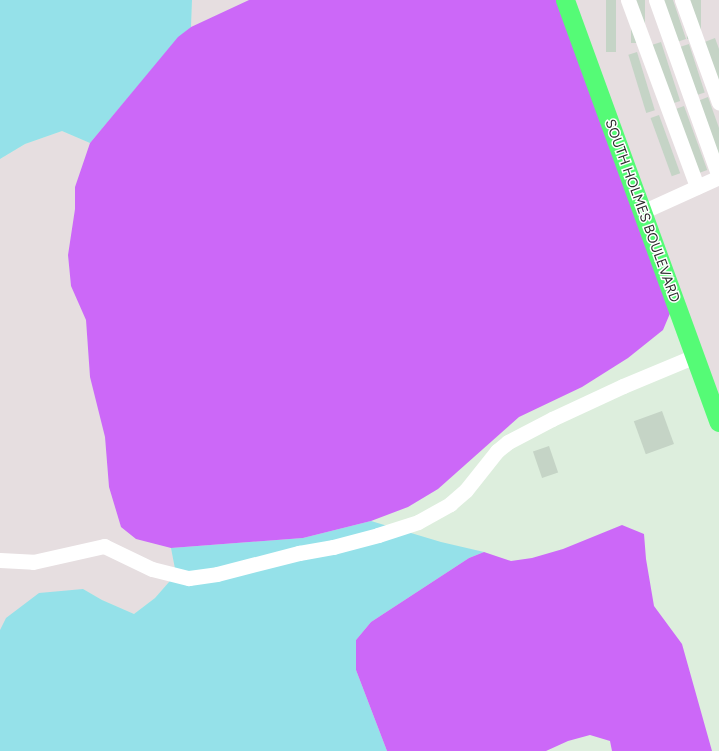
<!DOCTYPE html>
<style>
body{margin:0}
#map{position:relative;width:719px;height:751px;overflow:hidden;background:#ded;font-family:Figtree,sans-serif}
div>[style]{position:absolute}
[style*='--x']{left:calc(var(--x)*1px);top:calc(var(--y)*1px);width:calc(var(--w)*1px);rotate:calc(var(--a)*1deg)}
.industrial>*{inset:0;background:#e6dee0}
.green>*{inset:0;background:#95e1e9}
.water>*{inset:0;background:#cc68f8}
.building>*{inset:0;background:#c5d4c6;transform-origin:0 0}
.minor>*{height:15px;margin:-7.5px;padding:0 7.5px;transform-origin:7.5px;border-radius:7.5px;background:#fff}
.major>*{height:19px;margin:-9.5px;padding:0 9.5px;transform-origin:9.5px;border-radius:9.5px;background:#55fb76}
span{translate:-50% -50%;white-space:nowrap;text-align:center;line-height:1.15;-webkit-text-stroke:3px #fff;paint-order:stroke}
.street-label{font-size:14px;color:#2b2b2b}
</style>
<div id="map">
<div class="industrial">
<i style="clip-path:polygon(192px 0,249px 0,191px 27px)"></i>
<i style="clip-path:polygon(573px 0,719px 0,719px 401px)"></i>
<i style="clip-path:polygon(62px 131px,90px 143px,75px 187px,75px 209px,68px 255px,71px 286px,86px 319px,90px 377px,105px 437px,109px 487px,121px 527px,136px 539px,171px 548px,176px 574px,155px 598px,134px 614px,102px 600px,83px 589px,0 630px,0 159px,25px 144px)"></i>
</div>
<div class="green">
<i style="clip-path:polygon(0 0,192px 0,191px 27px,178px 38px,90px 143px,62px 131px,25px 144px,0 159px)"></i>
<i style="clip-path:polygon(371px 521px,441px 542px,484px 552px,469px 558px,371px 622px,356px 640px,356px 670px,387px 751px,0 751px,0 630px,6px 618px,39px 593px,83px 589px,102px 600px,134px 614px,155px 598px,176px 574px,171px 548px,303px 538px)"></i>
</div>
<div class="water">
<i style="clip-path:polygon(249px 0,557px 0,671px 311px,663px 330px,628px 358px,582px 387px,519px 417px,438px 489px,408px 507px,371px 521px,303px 538px,171px 548px,136px 539px,121px 527px,109px 487px,105px 437px,90px 377px,86px 320px,71px 286px,68px 255px,75px 209px,75px 187px,90px 143px,178px 37px,191px 27px)"></i>
<i style="clip-path:polygon(622px 525px,644px 534px,646px 559px,654px 606px,682px 644px,712px 751px,612px 751px,610px 741px,590px 735px,568px 741px,546px 751px,387px 751px,356px 670px,356px 640px,371px 622px,469px 558px,484px 552px,511px 561px,532px 558px,563px 549px)"></i>
</div>
<div class="building">
<i style="left:606px;top:0;width:10px;height:52px"></i>
<i style="left:631px;top:0;width:14px;height:43px"></i>
<i style="clip-path:polygon(659px 0,673px 0,686px 39px,674px 43px)"></i>
<i style="left:687px;top:0;width:14px;height:39px"></i>
<i style="clip-path:polygon(715px 38px,719px 49px,719px 87px,702px 43px)"></i>
<i style="left:661px;top:42px;width:62px;height:13px;rotate:72deg"></i>
<i style="left:689px;top:44px;width:51px;height:13px;rotate:72deg"></i>
<i style="left:637px;top:52px;width:61px;height:9px;rotate:73deg"></i>
<i style="clip-path:polygon(708px 97px,719px 128px,719px 166px,695px 102px)"></i>
<i style="left:684px;top:106px;width:68px;height:14px;rotate:70deg"></i>
<i style="left:659px;top:115px;width:62px;height:9px;rotate:70deg"></i>
<i style="left:662px;top:411px;width:35px;height:30px;rotate:70deg"></i>
<i style="left:549px;top:446px;width:28px;height:17px;rotate:71deg"></i>
</div>
<div class="minor">
<i style="--x:628;--y:0;--w:199;--a:69.7"></i>
<i style="--x:656;--y:0;--w:188;--a:70.4"></i>
<i style="--x:682;--y:0;--w:109;--a:70.2"></i>
<i style="--x:642;--y:212;--w:85;--a:-24.4"></i>
<i style="--x:0;--y:560;--w:33;--a:3"></i>
<i style="--x:33;--y:562;--w:73;--a:-12.7"></i>
<i style="--x:104;--y:546;--w:53;--a:25.6"></i>
<i style="--x:152;--y:569;--w:38;--a:14"></i>
<i style="--x:189;--y:578;--w:28;--a:-8"></i>
<i style="--x:217;--y:574;--w:85;--a:-14.4"></i>
<i style="--x:299;--y:553;--w:35;--a:-10"></i>
<i style="--x:333;--y:547;--w:47;--a:-14.9"></i>
<i style="--x:378;--y:535;--w:42;--a:-18"></i>
<i style="--x:418;--y:522;--w:37;--a:-29"></i>
<i style="--x:450;--y:504;--w:21;--a:-41"></i>
<i style="--x:466;--y:490;--w:50;--a:-51.5"></i>
<i style="--x:497;--y:451;--w:14;--a:-39"></i>
<i style="--x:508;--y:442;--w:50;--a:-27.6"></i>
<i style="--x:552;--y:419;--w:78;--a:-24.9"></i>
<i style="--x:623;--y:386;--w:78;--a:-22.6"></i>
</div>
<div class="major">
<i style="--x:565;--y:0;--w:449;--a:70"></i>
</div>
<div class="street-label">
<span style="left:642px;top:211px;rotate:70deg">SOUTH HOLMES BOULEVARD</span>
</div>
</div>
